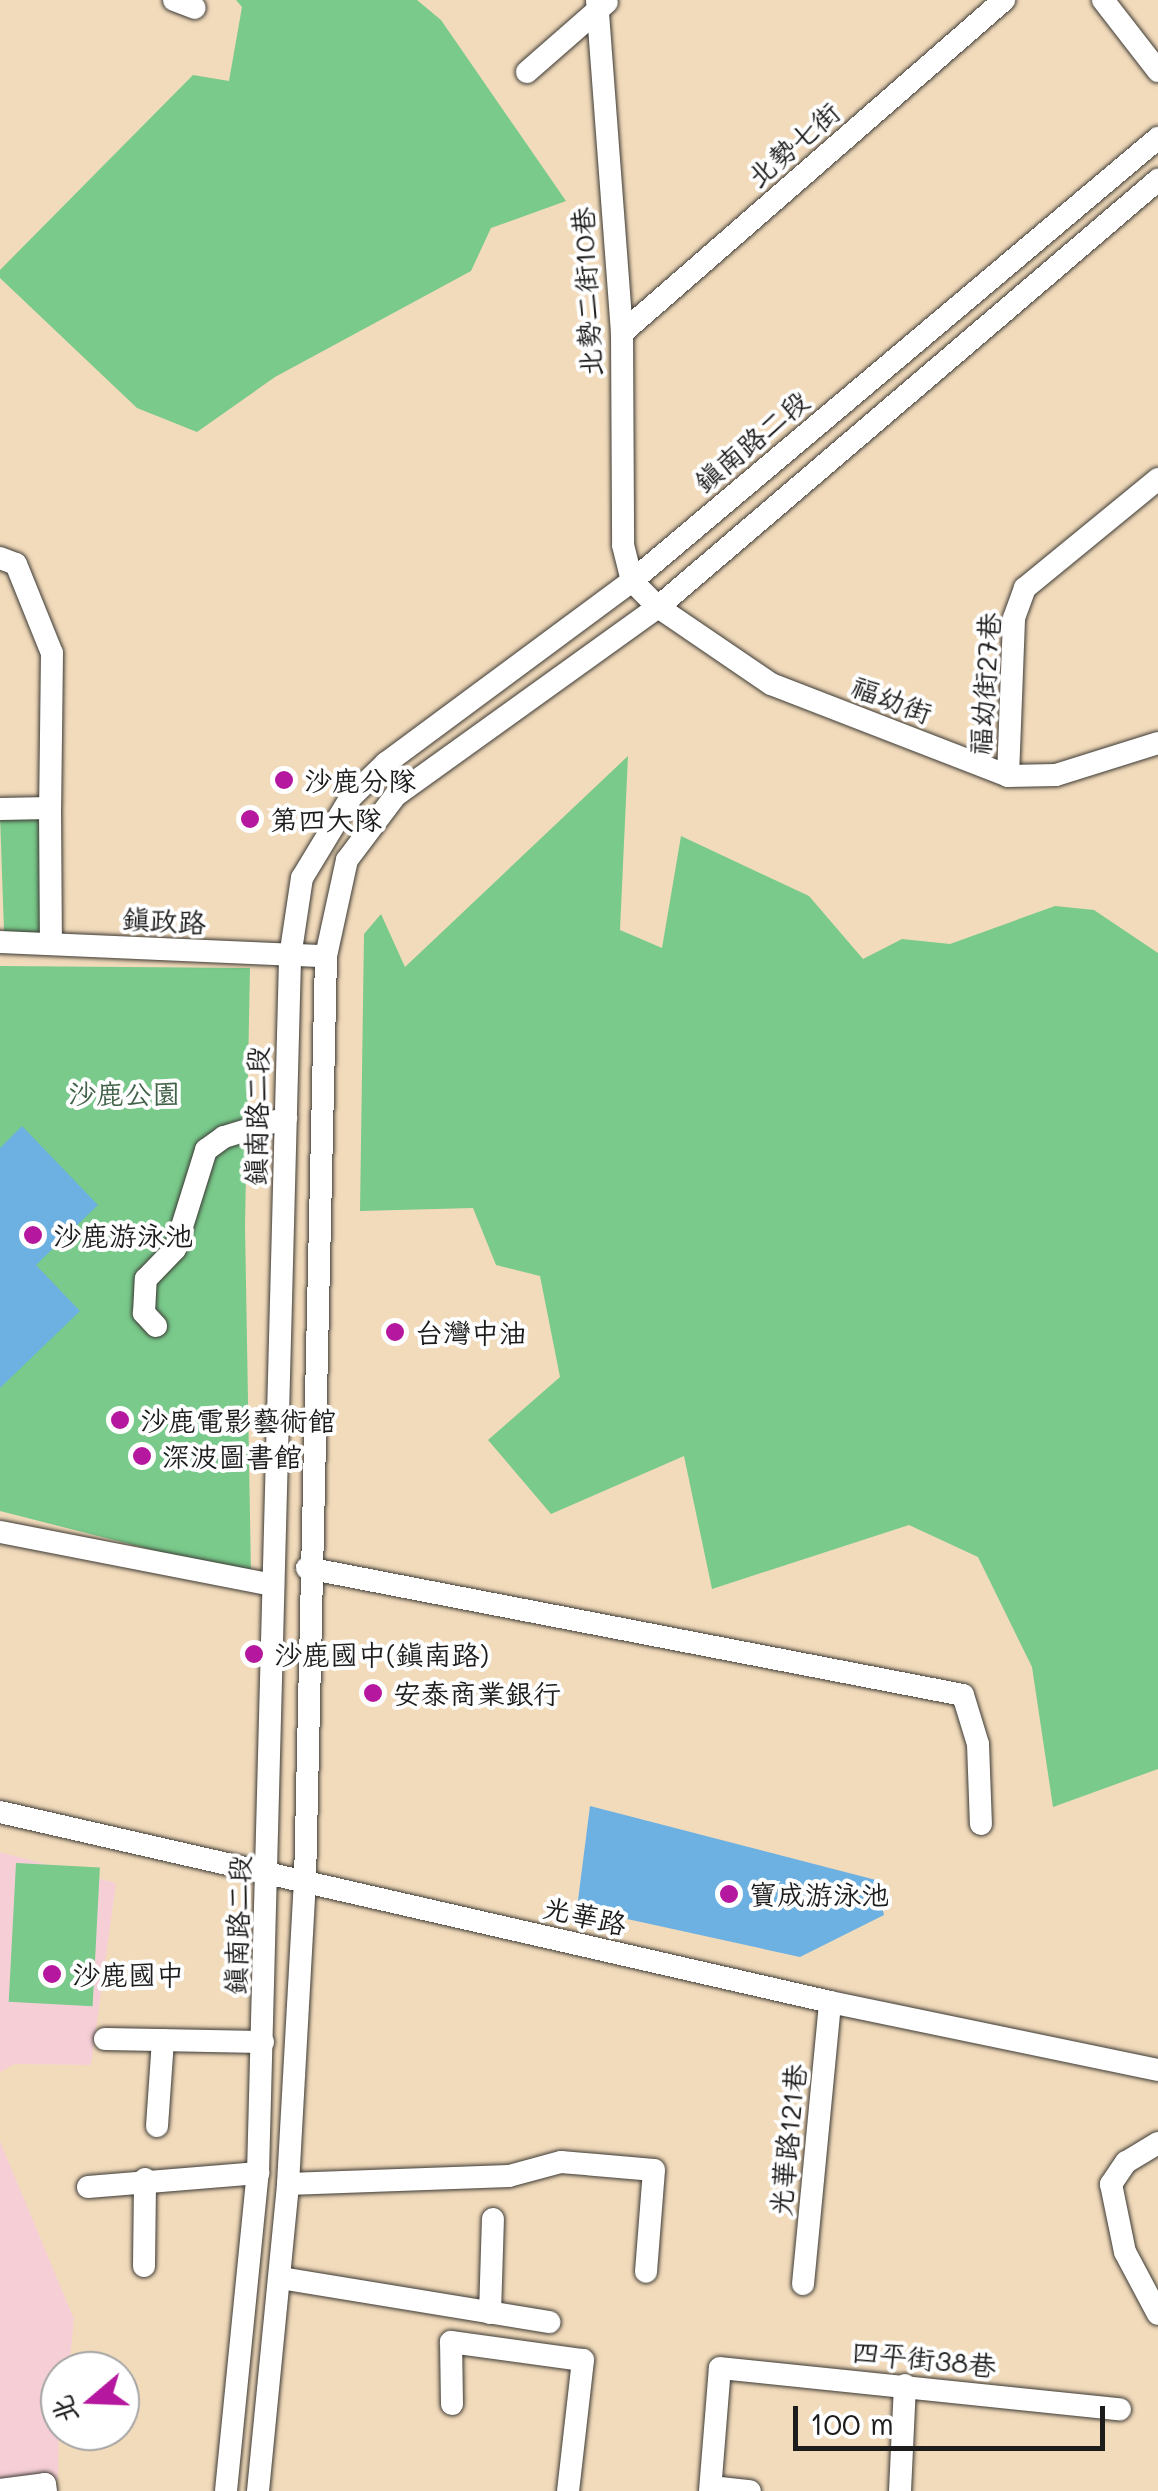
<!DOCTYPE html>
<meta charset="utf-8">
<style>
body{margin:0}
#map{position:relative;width:1158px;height:2491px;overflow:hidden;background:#f2dbbb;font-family:Mali,"LXGW WenKai TC",sans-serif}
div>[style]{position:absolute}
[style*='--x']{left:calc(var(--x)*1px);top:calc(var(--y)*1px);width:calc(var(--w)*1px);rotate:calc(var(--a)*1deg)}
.built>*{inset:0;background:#f6cfd6}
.green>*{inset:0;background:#79ca8b;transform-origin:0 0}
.water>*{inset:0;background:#6db0e2}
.roads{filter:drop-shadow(0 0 2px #3c3934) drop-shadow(0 0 2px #3c3934)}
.minor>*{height:22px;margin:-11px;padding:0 11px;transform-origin:11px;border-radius:11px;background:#fff}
.dots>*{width:28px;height:28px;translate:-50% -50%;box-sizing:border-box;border:5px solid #fff;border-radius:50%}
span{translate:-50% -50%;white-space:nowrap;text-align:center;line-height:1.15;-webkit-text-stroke:8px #fff;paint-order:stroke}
.street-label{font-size:28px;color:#1c1c1c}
.poi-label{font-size:28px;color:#1c1c1c}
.left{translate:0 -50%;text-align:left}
.park-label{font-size:28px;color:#416248}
.north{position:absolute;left:40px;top:2351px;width:100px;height:100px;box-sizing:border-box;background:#fff;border:2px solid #a4a4a4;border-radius:50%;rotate:251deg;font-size:28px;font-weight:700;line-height:40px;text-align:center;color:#1c1c1c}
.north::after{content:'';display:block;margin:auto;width:35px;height:45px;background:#b5179e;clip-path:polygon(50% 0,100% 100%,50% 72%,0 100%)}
.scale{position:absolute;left:793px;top:2406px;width:312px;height:45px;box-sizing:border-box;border:5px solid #1c1c1c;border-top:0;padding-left:12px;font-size:30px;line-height:35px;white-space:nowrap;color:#1c1c1c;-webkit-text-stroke:8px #fff;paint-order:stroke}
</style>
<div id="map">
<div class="built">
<i style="clip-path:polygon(0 1852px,116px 1883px,91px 2065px,15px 2064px,0 2072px)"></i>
<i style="clip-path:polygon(0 2141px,74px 2319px,69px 2371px,60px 2371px,58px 2479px,0 2485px)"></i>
</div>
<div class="green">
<i style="clip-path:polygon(236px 0,417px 0,441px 20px,566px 201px,491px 228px,471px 271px,275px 377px,197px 432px,137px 408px,0 278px,0 270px,193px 75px,229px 81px,242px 7px)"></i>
<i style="clip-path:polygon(628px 756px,620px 930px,662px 948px,681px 836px,809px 896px,863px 959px,902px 939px,950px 944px,1055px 906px,1094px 910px,1158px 953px,1158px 1769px,1053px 1807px,1032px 1667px,978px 1557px,909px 1525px,712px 1589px,684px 1456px,551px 1514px,488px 1440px,560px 1377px,540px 1276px,496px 1265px,473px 1208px,360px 1211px,364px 934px,381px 914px,405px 967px)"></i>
<i style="left:39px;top:815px;width:120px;height:39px;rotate:88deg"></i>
<i style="clip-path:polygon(0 966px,250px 968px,245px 1225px,251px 1575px,0 1511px)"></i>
<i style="left:16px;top:1863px;width:84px;height:139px;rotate:3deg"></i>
</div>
<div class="water">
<i style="clip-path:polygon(22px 1126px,98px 1205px,36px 1265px,80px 1311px,0 1388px,0 1148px)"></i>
<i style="clip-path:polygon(590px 1806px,876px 1880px,884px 1915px,800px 1957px,577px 1908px)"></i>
</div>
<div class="roads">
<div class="minor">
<i style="--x:174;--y:0;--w:22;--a:21"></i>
<i style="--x:597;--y:0;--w:334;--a:85.7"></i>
<i style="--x:622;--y:333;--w:212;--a:89.7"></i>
<i style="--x:623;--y:545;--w:37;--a:76"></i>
<i style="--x:632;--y:581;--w:37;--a:45"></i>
<i style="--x:658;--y:607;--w:137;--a:34.3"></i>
<i style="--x:771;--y:684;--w:254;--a:21.2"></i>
<i style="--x:1008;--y:776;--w:48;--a:-1.2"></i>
<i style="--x:1056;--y:775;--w:107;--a:-17.4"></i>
<i style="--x:1103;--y:0;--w:90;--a:52.2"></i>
<i style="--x:527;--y:72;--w:106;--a:-41.2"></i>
<i style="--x:622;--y:333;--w:507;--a:-41.08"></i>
<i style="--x:0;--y:558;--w:17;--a:21"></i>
<i style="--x:16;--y:564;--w:96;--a:68"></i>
<i style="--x:52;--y:653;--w:155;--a:90.7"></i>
<i style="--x:50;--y:808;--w:50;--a:178.9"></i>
<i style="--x:1008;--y:776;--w:158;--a:-87.8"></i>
<i style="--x:1014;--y:618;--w:32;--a:-70"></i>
<i style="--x:1025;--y:588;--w:172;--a:-39.3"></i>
<i style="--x:50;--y:808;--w:136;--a:89.6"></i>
<i style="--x:0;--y:942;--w:326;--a:2.5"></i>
<i style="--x:156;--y:1326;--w:18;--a:-133"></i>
<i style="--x:144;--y:1313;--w:34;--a:-87"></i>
<i style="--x:146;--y:1279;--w:42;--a:-46"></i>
<i style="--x:175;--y:1249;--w:104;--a:-72.6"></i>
<i style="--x:206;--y:1150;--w:22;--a:-36"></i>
<i style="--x:224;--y:1137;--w:65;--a:-17"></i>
<i style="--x:0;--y:1532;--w:278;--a:11"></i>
<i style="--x:307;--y:1568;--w:668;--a:10.96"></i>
<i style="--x:963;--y:1695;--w:51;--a:73"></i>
<i style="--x:978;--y:1744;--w:80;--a:87.9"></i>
<i style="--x:0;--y:1812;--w:851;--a:12.89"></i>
<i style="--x:830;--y:2002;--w:335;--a:11.7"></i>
<i style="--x:105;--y:2039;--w:158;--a:1.1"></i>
<i style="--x:157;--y:2126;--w:86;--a:-86"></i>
<i style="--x:1158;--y:2143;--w:37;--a:149"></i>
<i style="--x:1126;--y:2162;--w:27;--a:124"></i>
<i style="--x:1111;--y:2184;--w:69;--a:78.4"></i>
<i style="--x:1125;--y:2252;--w:70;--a:62"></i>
<i style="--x:288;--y:2184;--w:221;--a:-2.1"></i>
<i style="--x:509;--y:2176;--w:54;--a:-15.1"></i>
<i style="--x:561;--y:2162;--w:93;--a:4.9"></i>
<i style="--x:654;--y:2170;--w:102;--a:94.5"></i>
<i style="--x:88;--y:2187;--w:171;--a:-4.7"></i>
<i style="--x:144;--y:2266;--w:87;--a:-89.3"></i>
<i style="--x:280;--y:2278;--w:273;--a:9.3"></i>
<i style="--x:803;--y:2284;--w:283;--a:-84.5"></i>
<i style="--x:490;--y:2313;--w:94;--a:-88.2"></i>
<i style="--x:452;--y:2404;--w:62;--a:-90.9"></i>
<i style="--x:451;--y:2342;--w:133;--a:7.8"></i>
<i style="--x:583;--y:2360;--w:132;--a:96.5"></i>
<i style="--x:711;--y:2487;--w:39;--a:6"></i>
<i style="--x:0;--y:2490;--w:45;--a:-7.6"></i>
<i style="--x:45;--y:2484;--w:7;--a:82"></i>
<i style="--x:226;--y:2491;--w:320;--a:-84.3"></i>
<i style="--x:258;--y:2173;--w:1216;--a:-88.49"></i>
<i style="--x:290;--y:957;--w:80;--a:-81.4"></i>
<i style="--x:302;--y:878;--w:95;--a:-58.8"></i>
<i style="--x:351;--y:797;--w:49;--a:-44.2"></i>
<i style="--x:386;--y:763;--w:306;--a:-36.5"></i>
<i style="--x:632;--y:581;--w:688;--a:-40.1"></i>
<i style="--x:258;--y:2491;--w:308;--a:-84.4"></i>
<i style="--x:288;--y:2184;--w:302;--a:-86.8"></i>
<i style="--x:305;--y:1882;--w:926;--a:-88.7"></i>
<i style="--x:326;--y:956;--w:98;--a:-77.7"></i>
<i style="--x:347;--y:860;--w:80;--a:-53.1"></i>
<i style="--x:395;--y:796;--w:324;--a:-35.7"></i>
<i style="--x:658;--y:607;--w:658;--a:-40.5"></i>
<i style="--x:710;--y:2491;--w:123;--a:-85.4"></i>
<i style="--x:720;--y:2368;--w:402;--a:5.9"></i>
<i style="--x:900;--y:2491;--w:106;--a:-87.3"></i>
</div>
</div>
<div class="dots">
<i style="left:284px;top:780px;background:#b5179e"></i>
<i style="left:250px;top:819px;background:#b5179e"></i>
<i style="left:33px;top:1235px;background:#b5179e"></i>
<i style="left:395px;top:1332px;background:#b5179e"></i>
<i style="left:120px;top:1420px;background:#b5179e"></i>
<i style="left:142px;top:1456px;background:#b5179e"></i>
<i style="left:254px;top:1654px;background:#b5179e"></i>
<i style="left:373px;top:1693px;background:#b5179e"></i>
<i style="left:729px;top:1894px;background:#b5179e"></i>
<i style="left:52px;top:1974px;background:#b5179e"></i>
</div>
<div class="street-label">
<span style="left:793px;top:144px;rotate:-41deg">北勢七街</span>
<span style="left:586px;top:292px;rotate:-93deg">北勢二街10巷</span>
<span style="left:751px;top:441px;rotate:-40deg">鎮南路二段</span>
<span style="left:984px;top:684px;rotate:-86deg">福幼街27巷</span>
<span style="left:892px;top:699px;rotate:21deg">福幼街</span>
<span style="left:164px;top:920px;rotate:3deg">鎮政路</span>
<span style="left:256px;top:1116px;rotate:-89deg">鎮南路二段</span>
<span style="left:585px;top:1915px;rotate:13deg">光華路</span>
<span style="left:237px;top:1925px;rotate:-88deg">鎮南路二段</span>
<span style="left:787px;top:2140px;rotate:-84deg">光華路121巷</span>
<span style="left:924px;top:2358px;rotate:6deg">四平街38巷</span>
</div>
<div class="poi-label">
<span class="left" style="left:304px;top:780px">沙鹿分隊</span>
<span class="left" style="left:270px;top:819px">第四大隊</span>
<span class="left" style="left:53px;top:1235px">沙鹿游泳池</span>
<span class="left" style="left:415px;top:1332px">台灣中油</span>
<span class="left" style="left:140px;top:1420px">沙鹿電影藝術館</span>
<span class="left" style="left:162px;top:1456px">深波圖書館</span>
<span class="left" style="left:274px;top:1654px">沙鹿國中(鎮南路)</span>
<span class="left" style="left:393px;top:1693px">安泰商業銀行</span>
<span class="left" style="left:749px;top:1894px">寶成游泳池</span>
<span class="left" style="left:72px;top:1974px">沙鹿國中</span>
</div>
<div class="park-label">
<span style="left:124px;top:1093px">沙鹿公園</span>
</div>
<div class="north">北</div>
<div class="scale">100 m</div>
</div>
